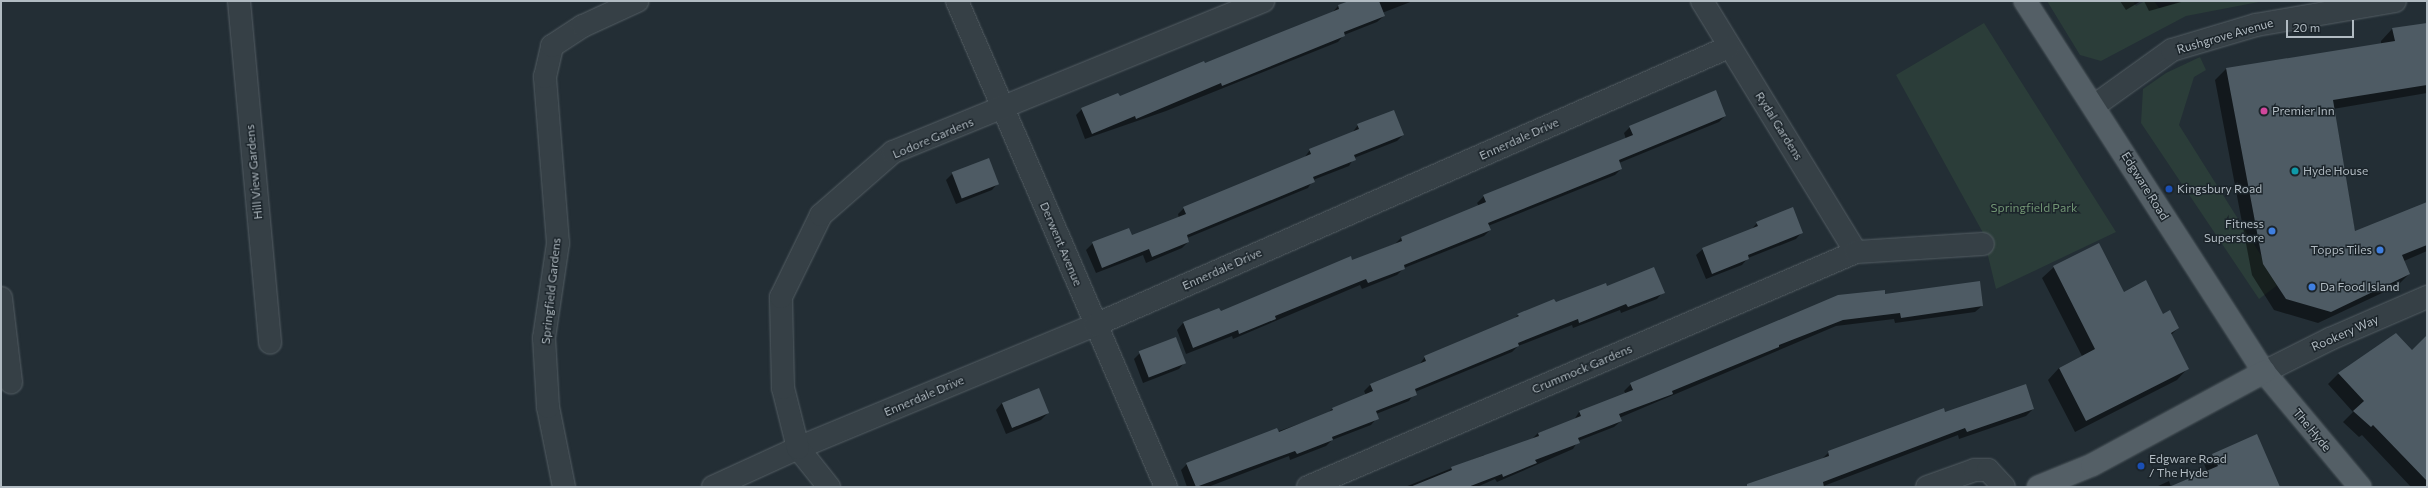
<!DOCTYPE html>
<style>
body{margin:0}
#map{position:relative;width:2428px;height:488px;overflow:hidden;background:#232e35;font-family:Commissioner,sans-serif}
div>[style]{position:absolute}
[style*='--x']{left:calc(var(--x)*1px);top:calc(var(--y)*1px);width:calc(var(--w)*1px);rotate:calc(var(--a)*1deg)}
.green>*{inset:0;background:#2b3d39}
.shadow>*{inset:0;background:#0007}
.building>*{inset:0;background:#4e5b64;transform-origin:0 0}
.roads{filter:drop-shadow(0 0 1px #545e64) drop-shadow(0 0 1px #545e64)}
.minor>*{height:22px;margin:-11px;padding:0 11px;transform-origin:11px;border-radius:11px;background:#364046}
.tertiary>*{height:22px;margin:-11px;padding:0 11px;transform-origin:11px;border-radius:11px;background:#364046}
.primary>*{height:22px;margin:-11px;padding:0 11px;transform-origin:11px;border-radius:11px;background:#545f66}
.dots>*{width:11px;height:11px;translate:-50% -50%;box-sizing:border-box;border:2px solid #1c252b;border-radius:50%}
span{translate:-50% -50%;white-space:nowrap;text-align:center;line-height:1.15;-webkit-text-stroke:3px #1c252b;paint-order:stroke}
.street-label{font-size:12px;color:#b1bbc2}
.poi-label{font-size:12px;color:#b1bbc2}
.left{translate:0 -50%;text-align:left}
.right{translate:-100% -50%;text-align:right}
.park-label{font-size:12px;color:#729674}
.frame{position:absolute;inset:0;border:2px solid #b1bbc2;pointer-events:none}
.scale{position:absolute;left:2286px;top:20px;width:68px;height:18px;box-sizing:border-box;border:2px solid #b1bbc2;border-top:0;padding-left:5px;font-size:12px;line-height:14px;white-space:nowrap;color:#b1bbc2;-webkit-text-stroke:3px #1c252b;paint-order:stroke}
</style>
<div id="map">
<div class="green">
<i style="clip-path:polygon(2047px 1px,2133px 1px,2136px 6px,2145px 1px,2154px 1px,2159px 8px,2182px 1px,2264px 1px,2186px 16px,2101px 61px,2080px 55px)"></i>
<i style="clip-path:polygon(1984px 23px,2116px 232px,1996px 289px,1982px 231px,1896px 75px)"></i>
<i style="clip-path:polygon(2200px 57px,2206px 70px,2194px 77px,2179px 125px,2279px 284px,2259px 299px,2141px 123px,2143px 89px,2166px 73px)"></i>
</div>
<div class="shadow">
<i style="clip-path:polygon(1352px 1px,1413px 1px,1382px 13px,1384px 16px,1377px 22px,1344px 35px,1338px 42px,1166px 111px,1085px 139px,1076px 115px,1082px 109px,1119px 98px,1204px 64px,1332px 13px,1338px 6px)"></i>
<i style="clip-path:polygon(2120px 1px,2141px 1px,2126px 10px)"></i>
<i style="clip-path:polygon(2144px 1px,2185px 1px,2149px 11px)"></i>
<i style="clip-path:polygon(2427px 24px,2427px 93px,2333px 109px,2355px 232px,2427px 203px,2427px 251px,2404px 261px,2409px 274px,2397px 286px,2318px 323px,2274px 310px,2252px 275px,2215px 80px,2226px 69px,2381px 44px,2381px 41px,2392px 29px)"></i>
<i style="clip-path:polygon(1725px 116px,1719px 122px,1619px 163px,1621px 169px,1615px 175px,1488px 226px,1490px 230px,1484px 236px,1404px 268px,1397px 275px,1362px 289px,1360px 285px,1233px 339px,1232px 336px,1186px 354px,1177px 330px,1183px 323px,1219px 309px,1220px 313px,1395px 244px,1401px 238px,1479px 206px,1477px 203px,1484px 196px,1626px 139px,1624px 133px,1630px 127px)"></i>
<i style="clip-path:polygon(1358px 125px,1403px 135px,1397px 141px,1354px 158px,1349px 166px,1313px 180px,1308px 188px,1187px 238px,1188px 242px,1182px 248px,1146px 263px,1143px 255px,1096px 273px,1086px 250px,1093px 243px,1132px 237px,1179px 218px,1178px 214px,1184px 208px,1304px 158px,1310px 150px,1352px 133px)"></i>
<i style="clip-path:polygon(952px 174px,998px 183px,992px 190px,956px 204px,946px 180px)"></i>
<i style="clip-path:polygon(1757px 223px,1802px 232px,1796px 239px,1748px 258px,1742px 265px,1706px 279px,1696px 255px,1703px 249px,1751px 230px)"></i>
<i style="clip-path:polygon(2098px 244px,2123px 293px,2163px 315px,2178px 328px,2171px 335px,2188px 368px,2177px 380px,2075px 432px,2048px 380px,2059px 368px,2082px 356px,2042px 278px,2054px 267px)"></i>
<i style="clip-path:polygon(1607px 287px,1663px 292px,1657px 299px,1621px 313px,1620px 310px,1573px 328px,1572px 325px,1518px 346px,1512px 352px,1415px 392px,1409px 401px,1376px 414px,1377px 418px,1371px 425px,1332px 440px,1326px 446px,1290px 460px,1289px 456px,1208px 487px,1187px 487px,1181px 470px,1187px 464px,1327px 414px,1332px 409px,1366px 395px,1364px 391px,1370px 385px,1419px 365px,1425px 357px,1513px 320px,1518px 315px)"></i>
<i style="clip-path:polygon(1884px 295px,1982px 306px,1975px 312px,1895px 323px,1894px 319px,1836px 326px,1619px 418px,1621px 421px,1614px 427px,1578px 441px,1573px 449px,1497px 482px,1495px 479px,1477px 487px,1405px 487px,1484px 455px,1485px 458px,1531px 440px,1538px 433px,1574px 420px,1579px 412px,1626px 394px,1624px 391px,1631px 384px)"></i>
<i style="clip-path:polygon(2396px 334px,2412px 352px,2427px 336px,2427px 487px,2411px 487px,2362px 435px,2359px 437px,2343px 422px,2353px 412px,2328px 384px,2338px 374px)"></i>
<i style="clip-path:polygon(1140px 353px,1185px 362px,1179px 369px,1143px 383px,1134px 359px)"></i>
<i style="clip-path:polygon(1002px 403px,1048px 413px,1041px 420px,1006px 434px,996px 410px)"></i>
<i style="clip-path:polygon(2033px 409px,2026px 416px,1959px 439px,1958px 435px,1821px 487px,1745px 487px,1822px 459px,1829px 452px,1944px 413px)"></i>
<i style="clip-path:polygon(2213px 455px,2274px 487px,2156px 487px,2169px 481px,2171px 487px,2207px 471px,2204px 464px)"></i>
</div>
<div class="building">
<i style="clip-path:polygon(1349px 1px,1379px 1px,1385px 16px,1344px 32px,1345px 36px,1259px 71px,1222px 86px,1221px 83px,1136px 119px,1135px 116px,1092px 134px,1081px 108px,1118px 93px,1120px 96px,1204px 61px,1205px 63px,1254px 43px,1339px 9px,1338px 5px)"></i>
<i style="clip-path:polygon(2427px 23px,2427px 85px,2333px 100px,2355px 231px,2427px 202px,2427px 245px,2402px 255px,2410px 274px,2331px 312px,2286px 299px,2263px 264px,2226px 68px,2395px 41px,2392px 28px)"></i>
<i style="clip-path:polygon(1716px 90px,1726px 116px,1619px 160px,1622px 169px,1488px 223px,1491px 230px,1404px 265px,1405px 269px,1368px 283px,1366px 279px,1275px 316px,1276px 319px,1239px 334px,1238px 330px,1193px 348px,1183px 322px,1219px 308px,1221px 311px,1351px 256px,1352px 260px,1402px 241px,1401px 237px,1486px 202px,1483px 195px,1633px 135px,1629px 126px)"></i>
<i style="clip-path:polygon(1394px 110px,1404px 135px,1354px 155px,1356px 160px,1313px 177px,1315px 182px,1187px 235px,1189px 242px,1152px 257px,1149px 249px,1102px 268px,1092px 242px,1129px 228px,1132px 235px,1186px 214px,1183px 207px,1311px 154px,1309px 149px,1359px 129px,1357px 124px)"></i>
<i style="left:989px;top:158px;width:28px;height:40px;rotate:69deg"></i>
<i style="clip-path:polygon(1793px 207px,1803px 233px,1748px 255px,1749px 259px,1712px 274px,1702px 248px,1758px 226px,1756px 222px)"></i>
<i style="clip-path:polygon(2099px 243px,2124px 292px,2146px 280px,2163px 314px,2170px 310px,2179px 328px,2171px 333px,2189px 369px,2086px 421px,2059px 368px,2095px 349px,2053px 266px)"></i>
<i style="clip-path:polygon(1654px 267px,1665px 293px,1628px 307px,1626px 304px,1579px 323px,1578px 319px,1518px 343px,1519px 346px,1415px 389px,1417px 395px,1376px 411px,1379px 419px,1332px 437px,1333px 440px,1297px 454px,1295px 451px,1196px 487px,1186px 463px,1277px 428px,1279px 432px,1333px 410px,1332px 408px,1373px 391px,1370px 384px,1426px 361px,1424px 356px,1519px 316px,1517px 314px,1554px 299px,1556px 302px,1606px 283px,1607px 286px)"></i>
<i style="clip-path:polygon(1980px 281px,1983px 306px,1901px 318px,1900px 313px,1843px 320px,1779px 345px,1779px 347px,1672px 391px,1673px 394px,1619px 414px,1622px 421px,1578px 438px,1580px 443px,1535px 460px,1537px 463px,1503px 477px,1502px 474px,1468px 487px,1410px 487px,1452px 470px,1451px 467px,1539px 436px,1538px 433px,1581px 416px,1579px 411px,1633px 390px,1630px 383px,1838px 295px,1885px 290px,1885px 294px)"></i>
<i style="clip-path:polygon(2396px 333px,2412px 350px,2427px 335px,2427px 481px,2373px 425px,2371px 427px,2353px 411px,2364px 401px,2338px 373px)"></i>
<i style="left:1176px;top:337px;width:28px;height:40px;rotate:69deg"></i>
<i style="clip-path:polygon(2026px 384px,2034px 409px,1967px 432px,1965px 428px,1823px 482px,1824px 487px,1747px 487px,1747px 484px,1829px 456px,1828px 451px,1944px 408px,1945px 412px)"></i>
<i style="left:1039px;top:388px;width:27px;height:40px;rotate:68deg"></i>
<i style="clip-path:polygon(2257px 434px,2280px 487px,2169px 487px,2218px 466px,2212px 454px)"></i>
</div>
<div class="roads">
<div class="minor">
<i style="--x:239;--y:1;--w:343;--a:84.8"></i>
<i style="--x:957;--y:1;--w:529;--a:66.73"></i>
<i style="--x:1702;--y:1;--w:294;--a:58.5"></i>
<i style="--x:1;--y:298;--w:85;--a:83.2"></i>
<i style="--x:2264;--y:372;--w:74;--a:-26.6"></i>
<i style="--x:2330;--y:339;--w:106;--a:-23.4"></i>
<i style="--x:564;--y:487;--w:82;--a:-101.3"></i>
<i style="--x:548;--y:407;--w:69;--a:-93.3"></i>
<i style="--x:544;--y:338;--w:96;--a:-81.6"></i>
<i style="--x:558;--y:243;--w:167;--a:-94.5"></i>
<i style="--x:545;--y:77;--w:32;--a:-77"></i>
<i style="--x:552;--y:46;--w:37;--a:-33"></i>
<i style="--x:583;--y:26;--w:60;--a:-24.8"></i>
<i style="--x:713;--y:487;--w:94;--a:-24.6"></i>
<i style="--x:798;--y:448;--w:321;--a:-22.5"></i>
<i style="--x:1095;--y:325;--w:692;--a:-23.68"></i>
<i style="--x:829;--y:487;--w:50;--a:-128.5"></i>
<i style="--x:798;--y:448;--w:62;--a:-104"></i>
<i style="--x:783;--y:388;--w:91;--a:-91.3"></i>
<i style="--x:781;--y:297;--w:91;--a:-64"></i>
<i style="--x:821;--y:215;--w:96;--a:-41.2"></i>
<i style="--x:893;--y:152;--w:400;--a:-22.2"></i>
<i style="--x:1308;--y:487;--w:596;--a:-23.21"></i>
<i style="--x:1856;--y:252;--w:127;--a:-3.6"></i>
<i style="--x:1927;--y:487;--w:51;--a:-19.5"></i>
<i style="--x:1975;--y:470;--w:13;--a:0"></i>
<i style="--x:1988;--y:470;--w:23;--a:47"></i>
</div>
<div class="tertiary">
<i style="--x:2094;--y:106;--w:96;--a:-35.7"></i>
<i style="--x:2172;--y:50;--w:88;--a:-16.6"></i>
<i style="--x:2256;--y:25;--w:141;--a:-9.8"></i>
</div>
<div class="primary">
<i style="--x:2025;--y:1;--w:441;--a:57.2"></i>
<i style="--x:2264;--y:372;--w:150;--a:50.1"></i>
<i style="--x:2038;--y:487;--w:58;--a:-22.2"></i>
<i style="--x:2092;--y:465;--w:196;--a:-28.4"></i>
</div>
</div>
<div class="dots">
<i style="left:2264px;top:111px;background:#d1479c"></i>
<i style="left:2295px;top:171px;background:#0f9aa8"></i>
<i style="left:2169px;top:189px;background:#1a4fb4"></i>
<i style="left:2272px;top:231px;background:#3f7fe0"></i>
<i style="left:2380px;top:250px;background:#3f7fe0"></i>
<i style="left:2312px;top:287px;background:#3f7fe0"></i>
<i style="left:2141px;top:466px;background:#1a4fb4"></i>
</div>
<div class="street-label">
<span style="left:2225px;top:36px;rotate:-16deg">Rushgrove Avenue</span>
<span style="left:1779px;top:126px;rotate:58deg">Rydal Gardens</span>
<span style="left:933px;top:138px;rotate:-23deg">Lodore Gardens</span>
<span style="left:1519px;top:139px;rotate:-24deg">Ennerdale Drive</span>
<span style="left:254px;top:172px;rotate:-95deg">Hill View Gardens</span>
<span style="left:2145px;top:186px;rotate:58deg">Edgware Road</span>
<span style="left:1061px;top:244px;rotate:67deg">Derwent Avenue</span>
<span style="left:1222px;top:269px;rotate:-24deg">Ennerdale Drive</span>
<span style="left:551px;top:291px;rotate:-84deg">Springfield Gardens</span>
<span style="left:2345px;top:333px;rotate:-24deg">Rookery Way</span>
<span style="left:1582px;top:369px;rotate:-23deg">Crummock Gardens</span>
<span style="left:924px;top:396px;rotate:-23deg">Ennerdale Drive</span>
<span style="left:2312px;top:430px;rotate:50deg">The Hyde</span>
</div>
<div class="poi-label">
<span class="left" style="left:2272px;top:111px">Premier Inn</span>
<span class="left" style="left:2303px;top:171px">Hyde House</span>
<span class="left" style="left:2177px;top:189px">Kingsbury Road</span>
<span class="right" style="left:2264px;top:231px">Fitness<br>Superstore</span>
<span class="right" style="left:2372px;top:250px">Topps Tiles</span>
<span class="left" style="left:2320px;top:287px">Da Food Island</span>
<span class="left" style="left:2149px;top:466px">Edgware Road<br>/ The Hyde</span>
</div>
<div class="park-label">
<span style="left:2034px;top:208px">Springfield Park</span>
</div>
<div class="frame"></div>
<div class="scale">20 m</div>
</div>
